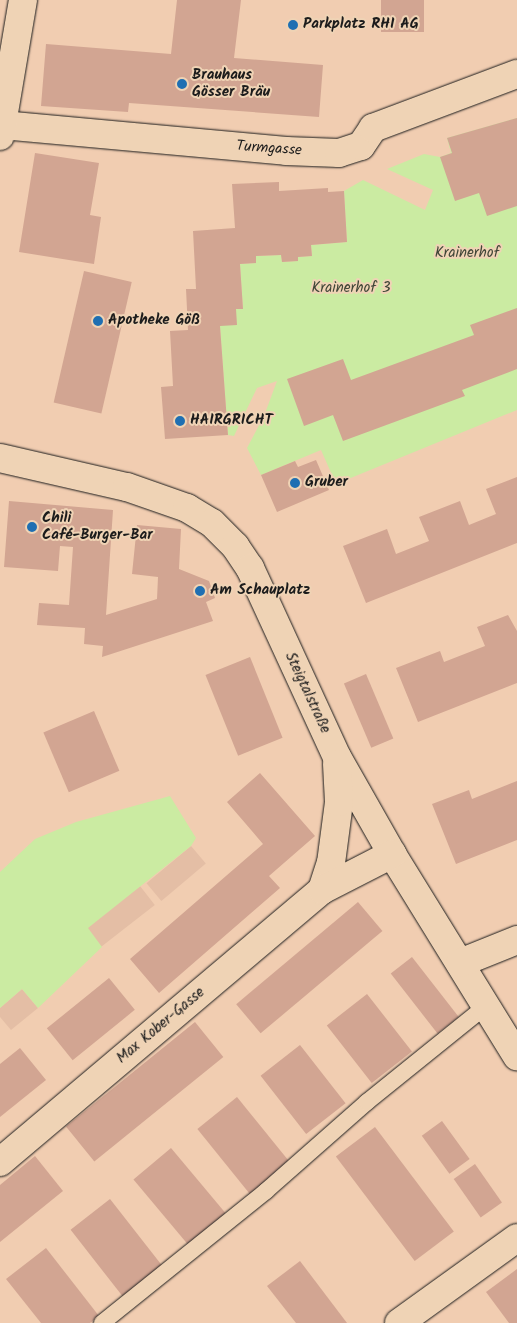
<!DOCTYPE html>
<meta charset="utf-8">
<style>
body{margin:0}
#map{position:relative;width:517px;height:1323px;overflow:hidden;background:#f1cdb1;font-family:Kalam,sans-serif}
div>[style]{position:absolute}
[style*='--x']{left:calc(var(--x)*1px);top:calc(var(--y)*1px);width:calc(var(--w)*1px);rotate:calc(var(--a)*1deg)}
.built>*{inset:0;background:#e4bea5;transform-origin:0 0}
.green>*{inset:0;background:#cbeba2}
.building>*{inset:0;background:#d2a592;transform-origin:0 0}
.roads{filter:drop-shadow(0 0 1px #1c1c1c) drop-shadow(0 0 1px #1c1c1c)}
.lane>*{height:16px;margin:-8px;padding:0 8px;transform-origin:8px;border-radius:8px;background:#efd3b5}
.street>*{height:28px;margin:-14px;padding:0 14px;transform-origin:14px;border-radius:14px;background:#efd3b5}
.secondary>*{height:28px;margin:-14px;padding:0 14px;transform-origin:14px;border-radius:14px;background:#efd3b5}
.dots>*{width:14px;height:14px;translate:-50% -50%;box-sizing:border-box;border:2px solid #efd3b5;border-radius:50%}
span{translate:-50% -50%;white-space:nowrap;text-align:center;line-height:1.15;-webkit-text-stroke:4px #efd3b5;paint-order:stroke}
.poi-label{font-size:15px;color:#1c1c1c;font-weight:700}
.left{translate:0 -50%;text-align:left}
.street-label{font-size:15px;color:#1c1c1c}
.park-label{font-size:15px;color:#3f4537}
</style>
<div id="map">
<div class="built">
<i style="left:191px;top:846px;width:23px;height:58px;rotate:50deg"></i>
<i style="left:140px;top:886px;width:24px;height:68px;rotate:52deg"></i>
<i style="clip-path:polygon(22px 989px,38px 1008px,11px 1030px,0 1017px,0 1008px)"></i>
</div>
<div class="green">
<i style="clip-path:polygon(517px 118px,517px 410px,336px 484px,321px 450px,261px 475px,247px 448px,264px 416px,277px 381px,257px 388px,234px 436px,228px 435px,220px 326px,236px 309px,243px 309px,240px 264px,256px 263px,256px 256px,281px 255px,282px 262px,297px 261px,298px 257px,312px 256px,311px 245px,347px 242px,344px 191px,363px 180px,425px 210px,433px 190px,387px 169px,424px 154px,440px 157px,451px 153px,447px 138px)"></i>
<i style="clip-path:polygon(170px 796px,196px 838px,191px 846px,88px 928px,102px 947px,38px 1008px,22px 989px,0 1008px,0 872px,35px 839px,76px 822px)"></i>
</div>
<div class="building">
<i style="clip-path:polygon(177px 0,241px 0,234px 58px,323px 65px,319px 117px,129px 103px,128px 112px,41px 106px,46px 44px,171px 54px)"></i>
<i style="left:381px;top:0;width:43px;height:32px"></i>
<i style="clip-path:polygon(517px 118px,517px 206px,487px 216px,479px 193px,455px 201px,440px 157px,452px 153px,447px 138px)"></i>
<i style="clip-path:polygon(35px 153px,99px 163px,90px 215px,101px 217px,94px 264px,19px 252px)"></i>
<i style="clip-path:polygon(279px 182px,279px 191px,328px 188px,328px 192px,344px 191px,347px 242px,311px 245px,312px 256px,298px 257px,298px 261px,282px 262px,281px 255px,256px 256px,256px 263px,240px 264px,243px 309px,236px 309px,237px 325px,220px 326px,228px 435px,165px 439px,161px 387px,173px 386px,170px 331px,188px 330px,186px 289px,196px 289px,193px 231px,235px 228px,232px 184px)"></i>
<i style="left:84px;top:271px;width:49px;height:135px;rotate:13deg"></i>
<i style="clip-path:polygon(517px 308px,517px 369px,462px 390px,465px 396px,343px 441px,333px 415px,304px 426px,287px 379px,343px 359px,351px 380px,474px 335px,470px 325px)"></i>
<i style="clip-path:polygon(316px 460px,329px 490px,277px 512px,261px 475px,295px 461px,298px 467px)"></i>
<i style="clip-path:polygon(517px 477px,517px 543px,366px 603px,343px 546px,387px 529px,396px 554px,429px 541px,419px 517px,460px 501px,469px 525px,496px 514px,486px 489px)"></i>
<i style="clip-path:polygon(9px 501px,113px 510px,106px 615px,157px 599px,158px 577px,132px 574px,137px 525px,181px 529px,179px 569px,209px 581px,215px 598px,206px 602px,213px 621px,102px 657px,103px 646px,84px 644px,85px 628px,37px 625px,39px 603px,69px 605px,73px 547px,60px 546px,58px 571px,4px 567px)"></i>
<i style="clip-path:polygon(508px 615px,517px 631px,517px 683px,418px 722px,396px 668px,440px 651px,444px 662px,485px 646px,477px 627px)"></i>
<i style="left:250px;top:657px;width:87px;height:48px;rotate:68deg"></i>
<i style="left:366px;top:674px;width:70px;height:24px;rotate:67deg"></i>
<i style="left:94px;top:711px;width:65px;height:55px;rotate:67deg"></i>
<i style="clip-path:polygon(260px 773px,315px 836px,269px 876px,280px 888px,159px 993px,130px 959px,263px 844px,227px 802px)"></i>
<i style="clip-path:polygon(517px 781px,517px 840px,456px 864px,432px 804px,469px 790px,472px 799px)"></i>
<i style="left:358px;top:902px;width:38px;height:159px;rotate:50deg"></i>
<i style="left:412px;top:957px;width:76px;height:27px;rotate:52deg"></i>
<i style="left:109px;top:978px;width:41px;height:80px;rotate:51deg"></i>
<i style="left:367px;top:994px;width:73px;height:51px;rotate:52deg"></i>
<i style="left:195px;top:1022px;width:45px;height:166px;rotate:51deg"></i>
<i style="left:300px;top:1045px;width:74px;height:50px;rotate:52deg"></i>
<i style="clip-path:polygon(20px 1048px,46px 1080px,0 1117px,0 1064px)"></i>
<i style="left:237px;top:1097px;width:85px;height:51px;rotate:51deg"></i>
<i style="left:442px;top:1121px;width:47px;height:25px;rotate:54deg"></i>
<i style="left:375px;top:1127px;width:131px;height:49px;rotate:53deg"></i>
<i style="left:171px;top:1148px;width:86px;height:49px;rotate:50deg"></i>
<i style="clip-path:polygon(35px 1156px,63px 1191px,0 1242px,0 1185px)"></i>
<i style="left:475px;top:1164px;width:47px;height:26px;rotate:55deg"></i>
<i style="left:110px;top:1199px;width:87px;height:50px;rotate:52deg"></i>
<i style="clip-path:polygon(46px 1248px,99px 1316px,90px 1323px,41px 1323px,6px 1279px)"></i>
<i style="clip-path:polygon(300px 1261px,347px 1323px,296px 1323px,267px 1286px)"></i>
<i style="clip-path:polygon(517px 1269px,517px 1323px,509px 1323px,486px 1292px)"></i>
</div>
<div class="roads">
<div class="lane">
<i style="--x:102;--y:1323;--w:211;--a:-38.8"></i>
<i style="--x:266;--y:1191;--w:135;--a:-41.4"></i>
<i style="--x:367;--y:1102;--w:154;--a:-38.9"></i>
</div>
<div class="street">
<i style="--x:2;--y:125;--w:285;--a:5.2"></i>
<i style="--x:286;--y:151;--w:53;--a:2.2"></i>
<i style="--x:339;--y:153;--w:23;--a:-18"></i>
<i style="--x:361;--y:146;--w:22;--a:-56"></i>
<i style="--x:373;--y:128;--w:154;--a:-20.6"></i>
<i style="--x:0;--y:458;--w:130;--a:12.9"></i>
<i style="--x:127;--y:487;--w:64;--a:19.3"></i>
<i style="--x:187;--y:508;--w:29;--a:31"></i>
<i style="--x:212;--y:523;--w:33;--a:45"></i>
<i style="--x:235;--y:546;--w:27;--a:56"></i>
<i style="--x:250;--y:568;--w:208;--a:65.3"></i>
<i style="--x:337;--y:757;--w:112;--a:60.4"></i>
<i style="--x:392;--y:854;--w:238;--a:58.3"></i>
<i style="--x:322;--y:890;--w:28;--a:-72"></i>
<i style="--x:331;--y:863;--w:62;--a:-82.5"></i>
<i style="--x:339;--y:802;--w:38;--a:-93"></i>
<i style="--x:460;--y:963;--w:61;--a:-22"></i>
<i style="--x:0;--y:1162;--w:422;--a:-40.2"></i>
<i style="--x:322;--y:890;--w:79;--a:-27.2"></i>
<i style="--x:399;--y:1323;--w:145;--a:-35.8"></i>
</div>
<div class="secondary">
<i style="--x:0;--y:136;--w:138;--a:-80.4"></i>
</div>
</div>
<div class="dots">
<i style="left:293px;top:25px;background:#1f6fb2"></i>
<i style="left:182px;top:84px;background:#1f6fb2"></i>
<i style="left:98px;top:321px;background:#1f6fb2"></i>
<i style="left:180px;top:421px;background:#1f6fb2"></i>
<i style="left:295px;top:483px;background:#1f6fb2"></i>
<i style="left:32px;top:527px;background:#1f6fb2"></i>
<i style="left:200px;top:591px;background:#1f6fb2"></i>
</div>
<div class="poi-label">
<span class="left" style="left:303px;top:25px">Parkplatz RHI AG</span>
<span class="left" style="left:192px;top:84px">Brauhaus<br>Gösser Bräu</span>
<span class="left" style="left:108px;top:321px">Apotheke Göß</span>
<span class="left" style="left:190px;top:421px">HAIRGRICHT</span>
<span class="left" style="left:305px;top:483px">Gruber</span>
<span class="left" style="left:42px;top:527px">Chili<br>Café-Burger-Bar</span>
<span class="left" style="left:210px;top:591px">Am Schauplatz</span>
</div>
<div class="street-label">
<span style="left:269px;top:149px;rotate:4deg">Turmgasse</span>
<span style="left:307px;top:693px;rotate:65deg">Steigtalstraße</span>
<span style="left:161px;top:1026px;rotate:-40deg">Max Kober-Gasse</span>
</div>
<div class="park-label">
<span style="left:467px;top:254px">Krainerhof</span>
<span style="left:351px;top:289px">Krainerhof 3</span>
</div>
</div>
